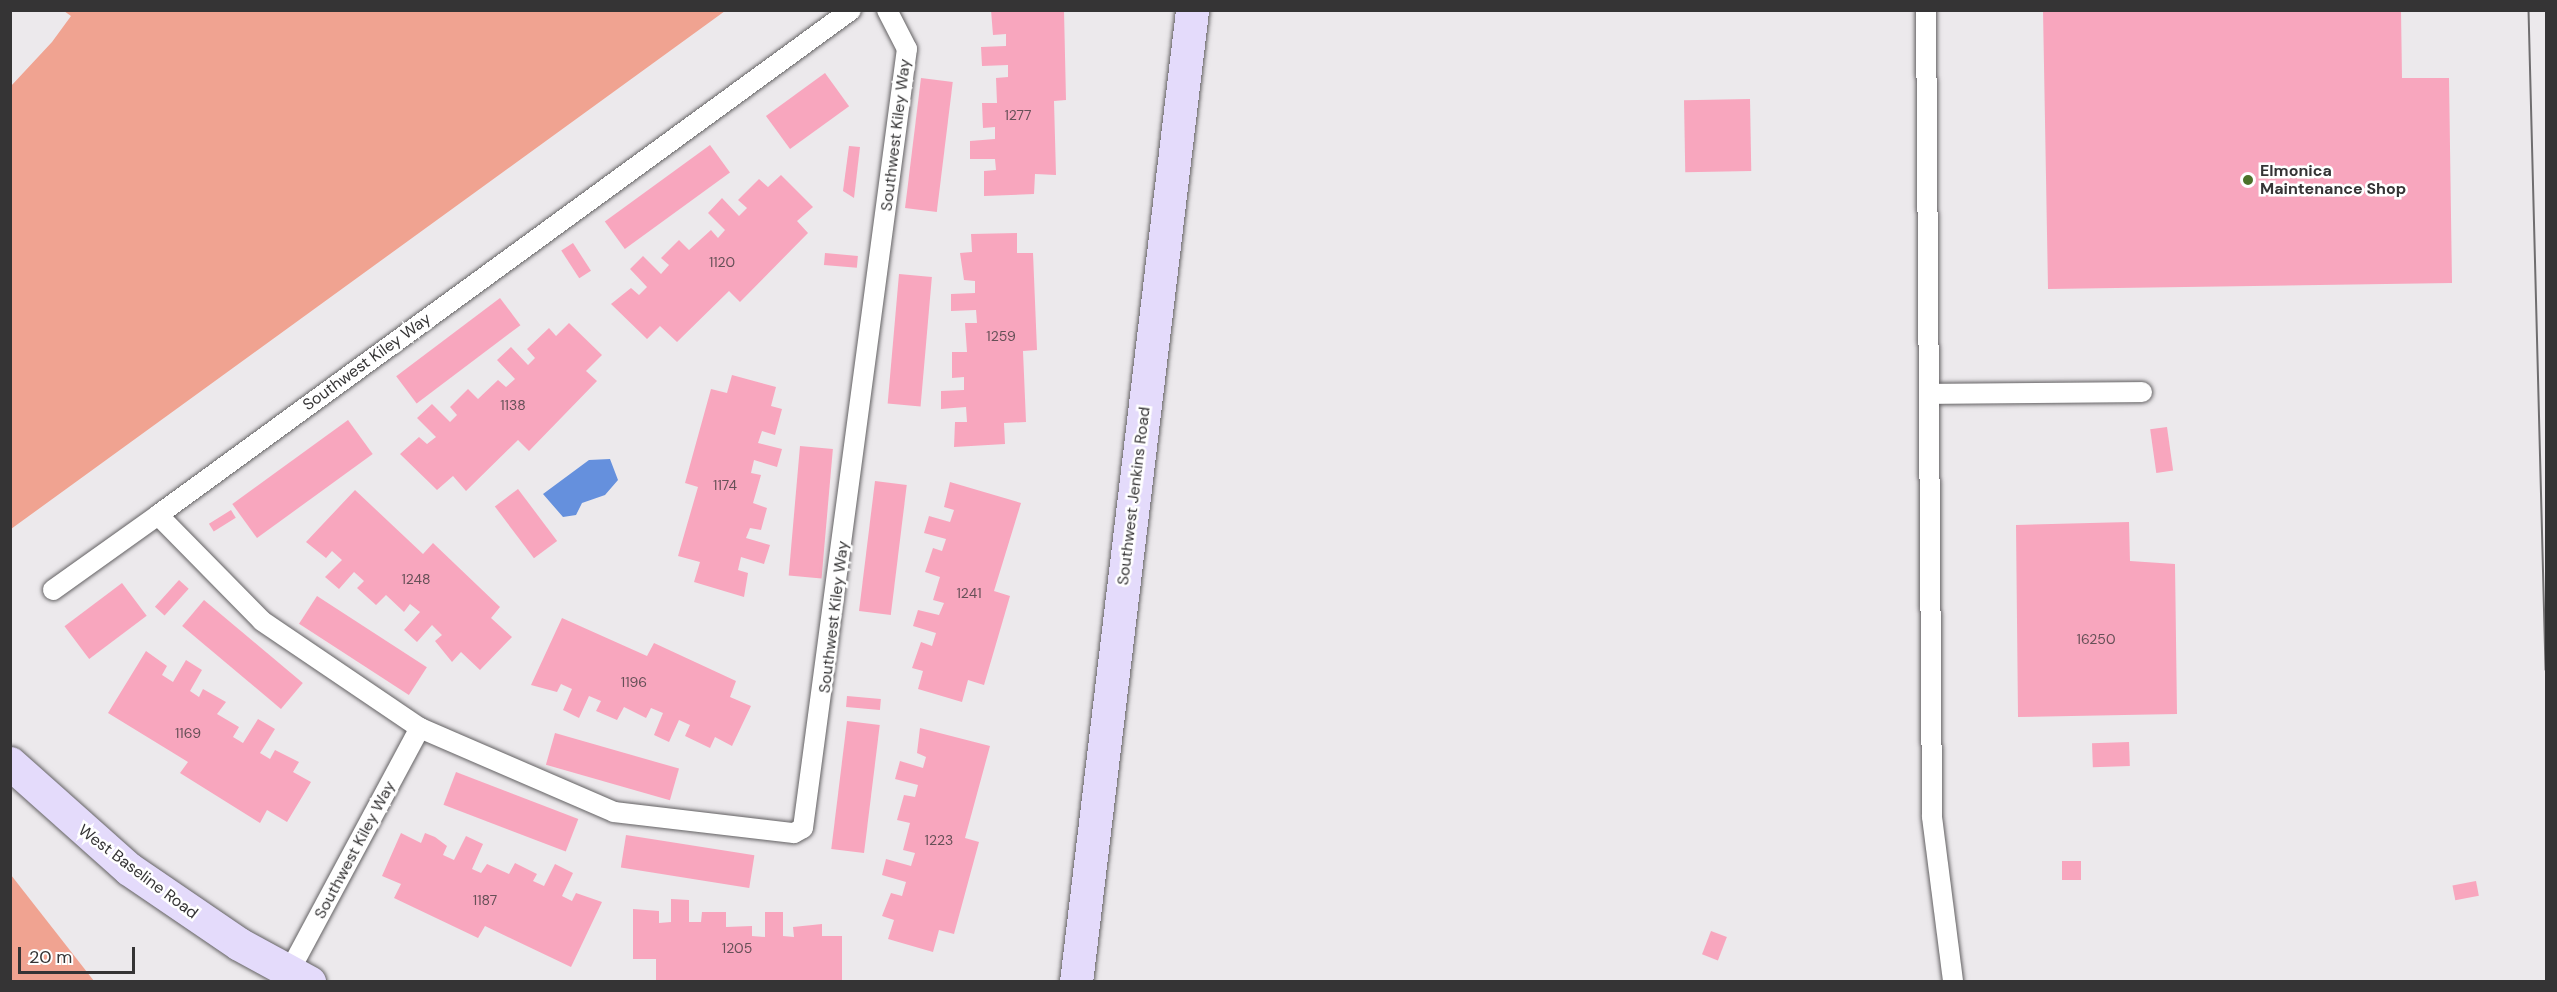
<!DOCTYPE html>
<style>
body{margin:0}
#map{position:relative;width:2557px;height:992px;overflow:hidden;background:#ece9ec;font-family:"DM Sans",sans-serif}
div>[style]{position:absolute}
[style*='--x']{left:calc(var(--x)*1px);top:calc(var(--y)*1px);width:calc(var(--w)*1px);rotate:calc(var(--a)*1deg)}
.green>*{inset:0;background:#f0a391}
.water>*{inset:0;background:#6590dd}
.building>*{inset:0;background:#f8a6be;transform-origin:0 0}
.roads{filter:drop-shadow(0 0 2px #636163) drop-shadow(0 0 2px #636163)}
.lane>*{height:20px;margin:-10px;padding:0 10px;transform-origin:10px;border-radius:10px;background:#fff}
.secondary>*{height:33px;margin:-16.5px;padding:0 16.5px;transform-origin:16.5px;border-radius:16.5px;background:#e4dbfb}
.tram>*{height:1.5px;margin:-0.75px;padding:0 0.75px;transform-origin:0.75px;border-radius:0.75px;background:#6f6d6f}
.dots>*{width:16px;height:16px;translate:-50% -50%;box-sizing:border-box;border:3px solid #fff;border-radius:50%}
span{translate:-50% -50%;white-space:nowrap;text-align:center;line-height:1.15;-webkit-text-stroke:5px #fff;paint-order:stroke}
.number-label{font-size:14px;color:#665057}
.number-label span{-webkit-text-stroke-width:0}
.street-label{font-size:16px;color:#353435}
.poi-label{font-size:16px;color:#353435;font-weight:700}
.left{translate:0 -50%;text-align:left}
.frame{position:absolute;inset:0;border:12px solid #353435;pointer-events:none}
.scale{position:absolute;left:18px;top:947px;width:117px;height:27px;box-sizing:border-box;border:3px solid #353435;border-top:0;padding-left:8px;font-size:18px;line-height:21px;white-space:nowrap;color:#353435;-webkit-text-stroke:4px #fff;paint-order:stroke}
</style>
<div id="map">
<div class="green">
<i style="clip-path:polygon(64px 11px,725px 11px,11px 529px,11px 86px,52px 42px,71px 16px)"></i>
<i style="clip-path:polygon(11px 875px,94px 981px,11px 981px)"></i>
</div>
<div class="water">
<i style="clip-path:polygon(610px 459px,618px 480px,605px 495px,582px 503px,576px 515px,563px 517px,543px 494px,589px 460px)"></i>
</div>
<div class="building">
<i style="clip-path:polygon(991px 10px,1064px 10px,1066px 100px,1054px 101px,1056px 175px,1035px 174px,1034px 194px,984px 196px,984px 171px,996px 170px,995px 159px,970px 159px,970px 141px,995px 139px,995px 127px,983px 128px,982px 103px,997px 103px,996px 78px,1008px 77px,1008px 65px,982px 66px,981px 47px,1006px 46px,1006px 34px,993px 35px)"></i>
<i style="clip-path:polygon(2043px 10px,2401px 10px,2402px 78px,2449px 78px,2452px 283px,2048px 289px)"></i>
<i style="left:825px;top:73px;width:41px;height:73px;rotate:54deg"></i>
<i style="left:921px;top:78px;width:32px;height:131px;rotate:7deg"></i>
<i style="left:1750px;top:99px;width:72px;height:66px;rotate:89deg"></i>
<i style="left:710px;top:145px;width:34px;height:130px;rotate:54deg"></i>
<i style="clip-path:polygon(849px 146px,860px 147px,854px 198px,843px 191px)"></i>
<i style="clip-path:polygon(781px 175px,813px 207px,797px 221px,808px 233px,740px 302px,729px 291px,677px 342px,660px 326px,647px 339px,611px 304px,631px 288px,639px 295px,647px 287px,630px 269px,643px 256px,661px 274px,669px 265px,661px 258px,679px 240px,689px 250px,711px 230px,718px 238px,725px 230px,708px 213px,722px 198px,739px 216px,747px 208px,738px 200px,759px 179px,768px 187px)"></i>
<i style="clip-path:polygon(1017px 233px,1017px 253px,1033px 253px,1037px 350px,1023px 351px,1026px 422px,1004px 423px,1005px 444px,954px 447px,955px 422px,967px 422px,966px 407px,941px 409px,941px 391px,964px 390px,964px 377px,952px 378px,952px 352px,967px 352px,965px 323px,977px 323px,976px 310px,951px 311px,951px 294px,975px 293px,975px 281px,964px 280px,960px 253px,972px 252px,971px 234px)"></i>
<i style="left:573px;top:243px;width:33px;height:14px;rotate:57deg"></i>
<i style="left:825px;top:253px;width:33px;height:12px;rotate:5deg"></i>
<i style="left:899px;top:274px;width:33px;height:130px;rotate:5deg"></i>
<i style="left:500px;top:298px;width:34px;height:130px;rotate:53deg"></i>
<i style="clip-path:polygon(569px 323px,602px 355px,586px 371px,597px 381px,529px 451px,518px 440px,466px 491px,453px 476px,437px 490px,400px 454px,419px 437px,427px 444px,436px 437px,417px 418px,432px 404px,450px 422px,457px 415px,450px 407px,468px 389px,478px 399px,498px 380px,506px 387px,515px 379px,497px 360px,511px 347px,528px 365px,535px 358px,527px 349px,549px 328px,556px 336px)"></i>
<i style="clip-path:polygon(732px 375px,776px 387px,771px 406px,782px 409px,775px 435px,762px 431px,758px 443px,782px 449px,777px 467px,754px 460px,751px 473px,761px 475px,753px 503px,767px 508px,761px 530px,750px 528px,746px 538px,770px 545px,764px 564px,741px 557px,738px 570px,748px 573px,744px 597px,694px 582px,700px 562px,678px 556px,698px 487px,685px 483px,711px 389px,727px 393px)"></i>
<i style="left:348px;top:420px;width:42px;height:143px;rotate:54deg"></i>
<i style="left:2167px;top:427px;width:44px;height:17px;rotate:82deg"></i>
<i style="left:800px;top:446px;width:33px;height:130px;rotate:5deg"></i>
<i style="left:875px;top:481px;width:32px;height:131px;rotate:7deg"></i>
<i style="clip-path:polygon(950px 482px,1021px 503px,994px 591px,1010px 596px,984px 685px,968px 680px,962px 702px,918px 689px,923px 671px,912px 668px,921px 642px,932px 646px,936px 633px,913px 626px,918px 610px,939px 615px,944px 603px,933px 600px,940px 577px,925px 572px,933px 548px,942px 551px,946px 539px,924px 533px,929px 516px,950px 522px,954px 510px,944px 507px)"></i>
<i style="left:518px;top:489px;width:65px;height:29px;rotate:53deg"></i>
<i style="clip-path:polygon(355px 490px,423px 554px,433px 543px,500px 607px,491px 618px,512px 637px,480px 670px,461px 652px,452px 662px,435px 641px,442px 635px,432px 625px,417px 642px,404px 630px,420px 612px,410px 604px,404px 612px,386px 595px,376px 605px,357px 588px,364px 581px,354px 572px,339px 589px,325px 577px,342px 560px,332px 551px,326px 558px,306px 542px)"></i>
<i style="left:231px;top:510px;width:9px;height:26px;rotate:58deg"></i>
<i style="clip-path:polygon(2129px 522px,2130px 561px,2175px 564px,2177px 714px,2018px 717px,2016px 525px)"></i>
<i style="left:179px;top:580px;width:13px;height:36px;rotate:42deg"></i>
<i style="left:122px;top:583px;width:41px;height:72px;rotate:53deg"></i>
<i style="left:317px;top:596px;width:131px;height:33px;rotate:33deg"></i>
<i style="left:204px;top:600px;width:129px;height:34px;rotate:40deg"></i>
<i style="clip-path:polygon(562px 618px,647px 656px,654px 643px,736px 681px,730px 697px,751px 706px,732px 746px,715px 737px,710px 748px,685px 736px,690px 725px,679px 720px,669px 742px,654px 735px,663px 713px,651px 708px,646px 718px,624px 707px,617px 720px,596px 711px,601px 701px,589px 696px,579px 718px,563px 710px,572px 689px,561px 684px,557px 692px,531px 685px)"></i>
<i style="clip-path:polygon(146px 651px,167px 666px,162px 675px,173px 682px,186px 660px,202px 670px,190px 691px,199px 697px,203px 689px,226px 702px,217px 714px,239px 727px,233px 737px,243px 743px,258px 719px,275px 729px,260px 753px,270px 759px,275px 750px,299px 762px,293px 772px,311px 782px,287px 822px,267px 810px,260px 823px,180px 773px,188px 762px,108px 713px)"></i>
<i style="left:847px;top:696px;width:34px;height:11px;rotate:5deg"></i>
<i style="left:847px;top:721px;width:33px;height:129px;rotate:7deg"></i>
<i style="clip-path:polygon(920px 728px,990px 746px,965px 838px,979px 842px,954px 934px,939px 930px,933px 952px,888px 939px,894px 920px,882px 916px,891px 893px,902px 896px,906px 882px,882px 875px,886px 859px,911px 866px,915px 853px,903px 850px,910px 823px,897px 820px,904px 795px,915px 797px,918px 785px,895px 779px,900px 761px,923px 768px,926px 757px,917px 753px)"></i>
<i style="left:555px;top:733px;width:129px;height:33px;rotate:16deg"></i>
<i style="left:2129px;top:742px;width:24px;height:37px;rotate:88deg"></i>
<i style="left:456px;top:772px;width:131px;height:35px;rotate:21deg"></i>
<i style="clip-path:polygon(401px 833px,421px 843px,425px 833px,435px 837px,447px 846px,443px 855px,454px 860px,466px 836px,483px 844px,472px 869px,481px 873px,487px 864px,509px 874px,515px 863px,537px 874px,533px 881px,544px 886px,555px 864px,573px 873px,562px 896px,572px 901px,576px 893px,602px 902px,571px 967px,485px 926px,478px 938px,394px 898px,401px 884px,382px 876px)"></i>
<i style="left:626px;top:835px;width:130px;height:33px;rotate:9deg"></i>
<i style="left:2062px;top:861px;width:19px;height:19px"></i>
<i style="left:2476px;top:881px;width:15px;height:24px;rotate:79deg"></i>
<i style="clip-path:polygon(671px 899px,689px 900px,689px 922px,701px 922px,702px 912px,726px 912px,726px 927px,752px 926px,752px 936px,765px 937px,765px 912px,783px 912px,783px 936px,794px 937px,793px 927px,822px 924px,822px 936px,842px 936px,842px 981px,656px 982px,656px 959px,633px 959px,633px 909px,659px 911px,659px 923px,671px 922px)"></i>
<i style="left:1711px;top:931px;width:17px;height:25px;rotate:21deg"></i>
</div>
<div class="roads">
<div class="lane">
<i style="--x:851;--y:10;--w:857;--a:143.92"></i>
<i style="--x:158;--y:515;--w:148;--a:45.5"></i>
<i style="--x:262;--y:621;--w:191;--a:34.1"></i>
<i style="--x:420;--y:728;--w:211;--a:23.4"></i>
<i style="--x:614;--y:812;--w:181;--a:6.7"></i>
<i style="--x:794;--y:833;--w:10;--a:-29"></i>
<i style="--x:803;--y:828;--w:786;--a:-82.4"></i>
<i style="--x:907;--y:49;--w:44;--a:-117.1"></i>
<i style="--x:1926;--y:10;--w:807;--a:89.57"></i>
<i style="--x:1932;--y:817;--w:166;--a:82.7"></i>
<i style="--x:1929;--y:394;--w:213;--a:-0.5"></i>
<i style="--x:53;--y:590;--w:129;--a:-35.5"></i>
<i style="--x:289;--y:972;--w:277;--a:-61.8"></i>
</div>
<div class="secondary">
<i style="--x:10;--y:763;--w:159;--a:41.7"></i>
<i style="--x:129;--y:869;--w:133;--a:34.3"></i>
<i style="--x:239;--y:944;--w:80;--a:28.5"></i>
<i style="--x:1076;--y:982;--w:979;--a:-83.19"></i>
</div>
</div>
<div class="tram">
<i style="--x:2529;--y:10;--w:660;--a:88.52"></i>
</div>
<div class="dots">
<i style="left:2248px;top:180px;background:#4c712a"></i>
</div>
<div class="number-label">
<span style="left:1018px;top:115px">1277</span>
<span style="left:722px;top:262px">1120</span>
<span style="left:1001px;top:336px">1259</span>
<span style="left:513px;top:405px">1138</span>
<span style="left:725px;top:485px">1174</span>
<span style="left:416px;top:579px">1248</span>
<span style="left:969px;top:593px">1241</span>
<span style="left:2096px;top:639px">16250</span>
<span style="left:634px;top:682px">1196</span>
<span style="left:188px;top:733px">1169</span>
<span style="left:939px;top:840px">1223</span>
<span style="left:485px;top:900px">1187</span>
<span style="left:737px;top:948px">1205</span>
</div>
<div class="street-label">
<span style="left:896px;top:135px;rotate:-83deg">Southwest Kiley Way</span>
<span style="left:367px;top:362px;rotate:-36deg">Southwest Kiley Way</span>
<span style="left:1134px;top:496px;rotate:-83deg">Southwest Jenkins Road</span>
<span style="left:834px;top:617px;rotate:-83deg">Southwest Kiley Way</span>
<span style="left:355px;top:850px;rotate:-62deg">Southwest Kiley Way</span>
<span style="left:138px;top:872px;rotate:37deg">West Baseline Road</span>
</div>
<div class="poi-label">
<span class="left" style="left:2260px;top:180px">Elmonica<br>Maintenance Shop</span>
</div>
<div class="frame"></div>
<div class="scale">20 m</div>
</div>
